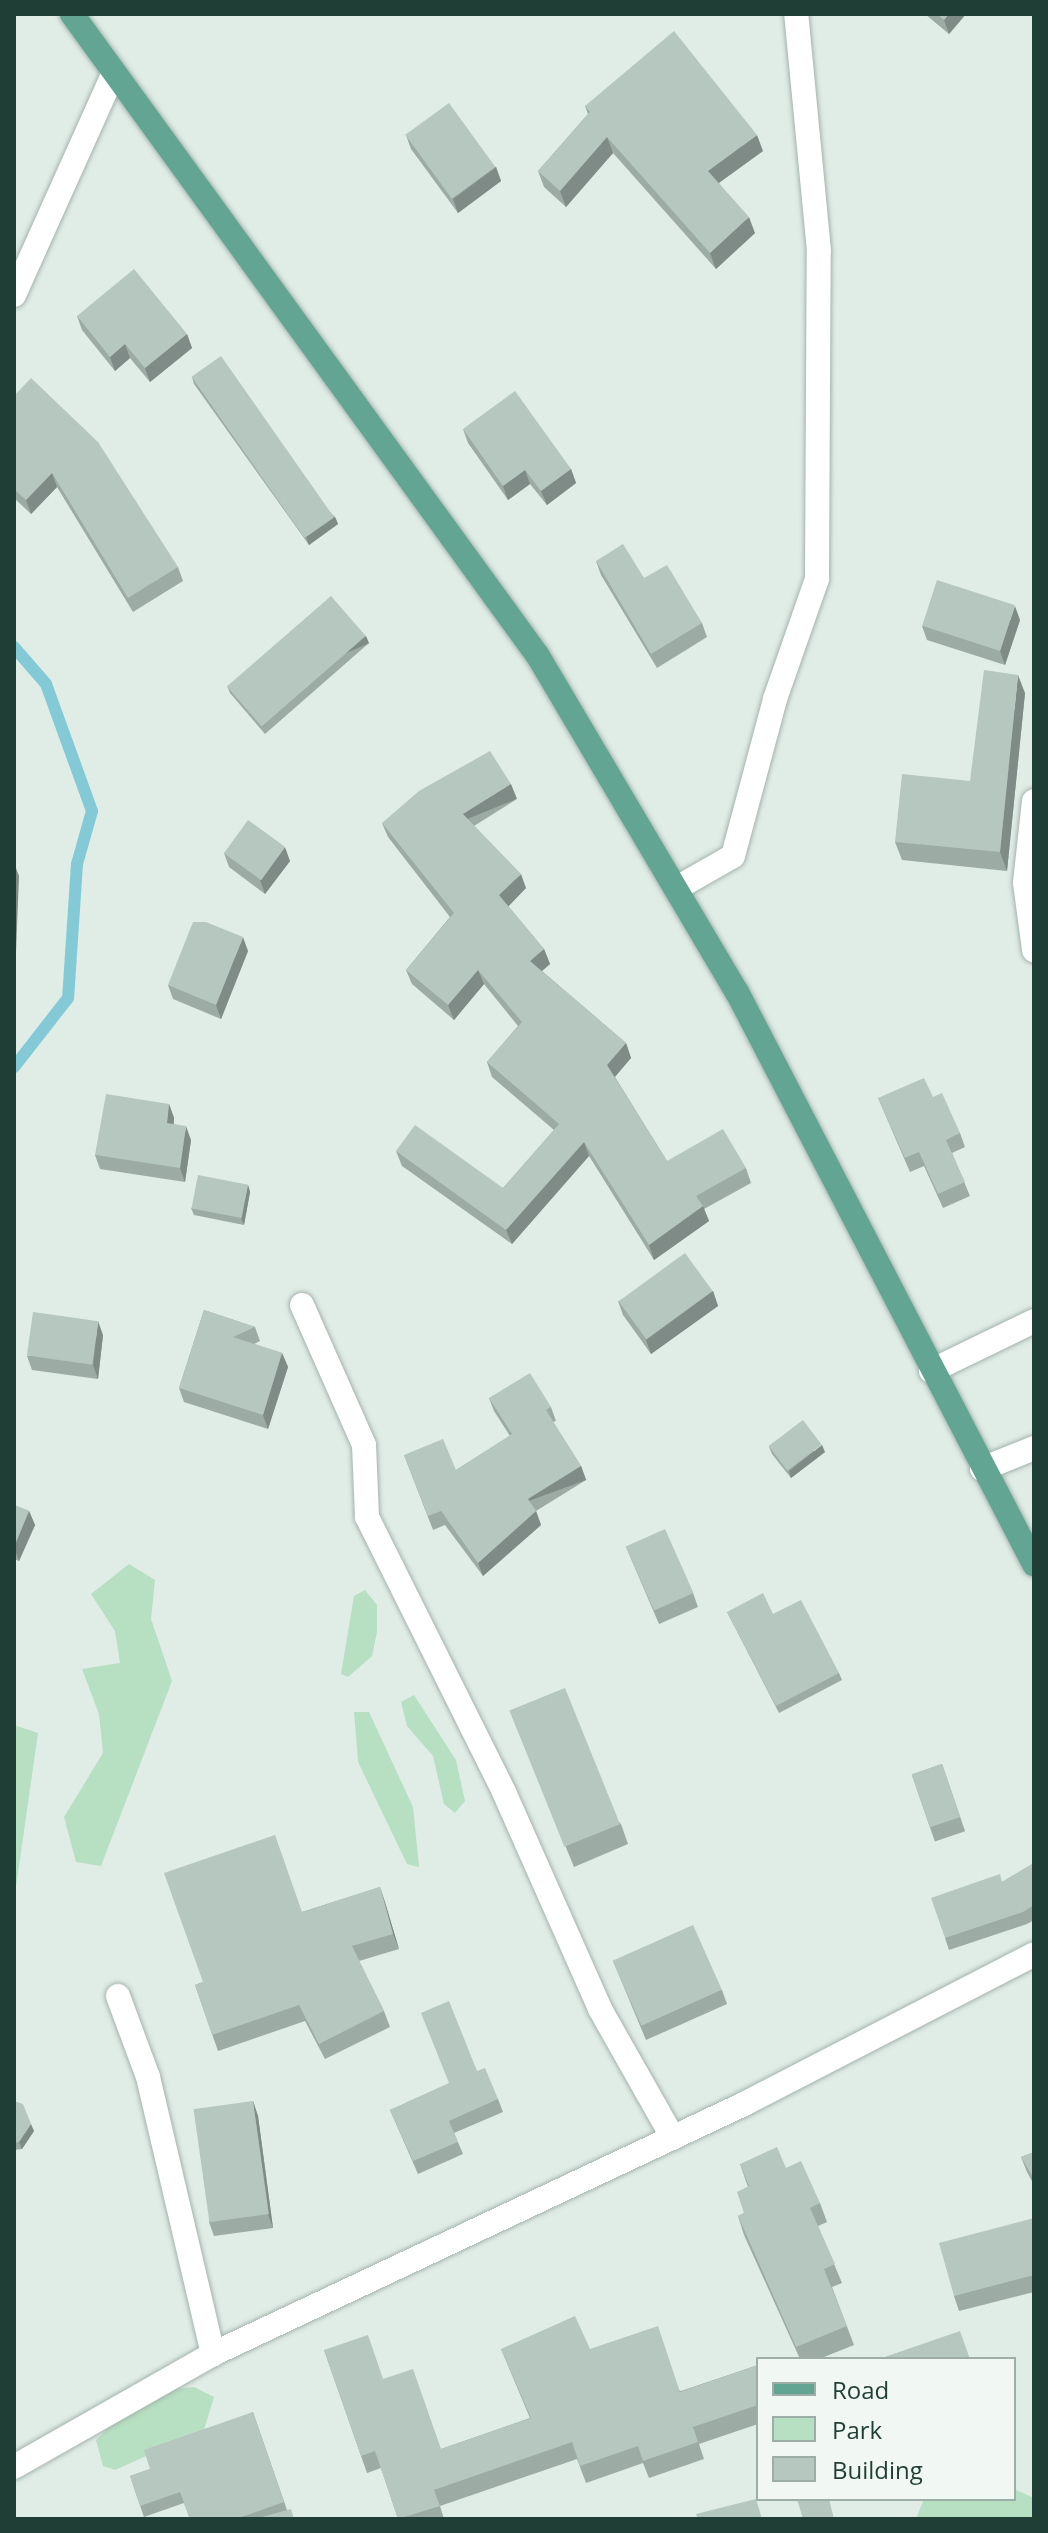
<!DOCTYPE html>
<style>
body{margin:0}
#map{position:relative;width:1048px;height:2533px;overflow:hidden;background:#e0ece6;font-family:"Open Sans",sans-serif}
div>[style]{position:absolute}
[style*='--x']{left:calc(var(--x)*1px);top:calc(var(--y)*1px);width:calc(var(--w)*1px);rotate:calc(var(--a)*1deg)}
.green>*{inset:0;background:#b7dfc1}
.stream>*{height:12px;margin:-6px;padding:0 6px;transform-origin:6px;border-radius:6px;background:#83cad6}
.roads{filter:drop-shadow(0 0 2px #a2b4ad) drop-shadow(0 0 2px #a2b4ad)}
.minor>*{height:24px;margin:-12px;padding:0 12px;transform-origin:12px;border-radius:12px;background:#fff}
.major>*{height:24px;margin:-12px;padding:0 12px;transform-origin:12px;border-radius:12px;background:#61a592}
.wall>*{inset:0;background:#9caba4;transform-origin:0 0}
.shaded-wall>*{inset:0;background:#7f8b86;transform-origin:0 0}
.building>*{inset:0;background:#b5c7bf;transform-origin:0 0}
span{translate:-50% -50%;white-space:nowrap;text-align:center;line-height:1.15;-webkit-text-stroke:6px #f1f8f4;paint-order:stroke}
.frame{position:absolute;inset:0;border:16px solid #1f3e35;pointer-events:none}
.legend{position:absolute;left:756px;top:2357px;width:260px;height:144px;box-sizing:border-box;background:#f1f8f4;border:2px solid #9daea8;margin:0;padding:10px 14px;list-style:none;font-size:24px;color:#1f3e35}
.legend li{display:flex;align-items:center;gap:16px;height:40px}
.legend b{width:40px;border:2px solid #9daea8}
</style>
<div id="map">
<div class="green">
<i style="clip-path:polygon(129px 1564px,155px 1580px,151px 1619px,172px 1681px,101px 1866px,76px 1862px,64px 1817px,103px 1753px,99px 1714px,82px 1669px,120px 1663px,115px 1631px,91px 1594px)"></i>
<i style="clip-path:polygon(365px 1590px,377px 1605px,377px 1632px,372px 1656px,348px 1677px,341px 1674px,354px 1596px)"></i>
<i style="clip-path:polygon(414px 1695px,456px 1760px,465px 1801px,455px 1813px,444px 1804px,433px 1756px,407px 1726px,401px 1702px)"></i>
<i style="clip-path:polygon(354px 1712px,369px 1712px,413px 1807px,419px 1867px,407px 1864px,358px 1762px)"></i>
<i style="clip-path:polygon(14px 1725px,38px 1733px,14px 1901px)"></i>
<i style="clip-path:polygon(194px 2387px,214px 2397px,204px 2430px,115px 2470px,103px 2466px,96px 2440px,112px 2424px,175px 2389px)"></i>
<i style="clip-path:polygon(1014px 2489px,1034px 2498px,1034px 2519px,916px 2519px,924px 2499px,1014px 2499px)"></i>
</div>
<div class="stream">
<i style="--x:14;--y:647;--w:49;--a:49.1"></i>
<i style="--x:46;--y:684;--w:135;--a:70.1"></i>
<i style="--x:92;--y:811;--w:55;--a:105.8"></i>
<i style="--x:77;--y:864;--w:134;--a:93.8"></i>
<i style="--x:68;--y:998;--w:88;--a:128"></i>
</div>
<div class="roads">
<div class="minor">
<i style="--x:14;--y:295;--w:243;--a:-65.8"></i>
<i style="--x:1034;--y:801;--w:82;--a:96.3"></i>
<i style="--x:1025;--y:883;--w:68;--a:82.3"></i>
<i style="--x:677;--y:888;--w:64;--a:-29.7"></i>
<i style="--x:733;--y:856;--w:163;--a:-75"></i>
<i style="--x:775;--y:699;--w:127;--a:-70.7"></i>
<i style="--x:817;--y:579;--w:328;--a:-89.7"></i>
<i style="--x:819;--y:251;--w:238;--a:-95.5"></i>
<i style="--x:302;--y:1305;--w:153;--a:66.1"></i>
<i style="--x:364;--y:1445;--w:72;--a:87.6"></i>
<i style="--x:367;--y:1517;--w:307;--a:63.5"></i>
<i style="--x:504;--y:1792;--w:237;--a:66.1"></i>
<i style="--x:600;--y:2009;--w:148;--a:60.5"></i>
<i style="--x:931;--y:1371;--w:114;--a:-25.9"></i>
<i style="--x:982;--y:1469;--w:56;--a:-22"></i>
<i style="--x:118;--y:1996;--w:86;--a:69.7"></i>
<i style="--x:148;--y:2077;--w:285;--a:76.8"></i>
<i style="--x:14;--y:2467;--w:229;--a:-29.6"></i>
<i style="--x:213;--y:2354;--w:587;--a:-25.21"></i>
<i style="--x:744;--y:2104;--w:326;--a:-27.3"></i>
</div>
<div class="major">
<i style="--x:72;--y:14;--w:793;--a:54.03"></i>
<i style="--x:538;--y:656;--w:391;--a:59.4"></i>
<i style="--x:737;--y:992;--w:645;--a:62.56"></i>
</div>
</div>
<div class="wall">
<i style="clip-path:polygon(925px 14px,966px 14px,949px 34px)"></i>
<i style="clip-path:polygon(585px 106px,763px 151px,719px 183px,755px 233px,716px 269px,613px 153px,566px 207px,544px 187px,538px 171px,588px 114px)"></i>
<i style="clip-path:polygon(406px 135px,496px 167px,501px 181px,458px 213px,411px 149px)"></i>
<i style="clip-path:polygon(77px 316px,187px 334px,192px 348px,150px 382px,130px 358px,115px 371px,82px 330px)"></i>
<i style="clip-path:polygon(192px 377px,335px 517px,338px 524px,309px 545px,194px 384px)"></i>
<i style="clip-path:polygon(14px 396px,178px 567px,183px 581px,133px 612px,57px 487px,31px 514px,14px 498px)"></i>
<i style="clip-path:polygon(463px 429px,571px 469px,576px 483px,547px 505px,530px 484px,508px 500px,468px 443px)"></i>
<i style="clip-path:polygon(596px 561px,644px 578px,702px 623px,707px 637px,657px 668px,601px 575px)"></i>
<i style="clip-path:polygon(1020px 620px,1005px 665px,927px 640px,922px 626px)"></i>
<i style="clip-path:polygon(369px 643px,265px 734px,230px 693px,227px 686px)"></i>
<i style="clip-path:polygon(1025px 693px,1007px 871px,902px 860px,895px 842px,970px 781px)"></i>
<i style="clip-path:polygon(517px 799px,474px 826px,526px 888px,508px 906px,544px 949px,550px 964px,542px 971px,626px 1043px,631px 1058px,615px 1077px,667px 1161px,746px 1168px,751px 1183px,704px 1209px,709px 1221px,654px 1260px,589px 1156px,512px 1244px,402px 1166px,396px 1151px,503px 1188px,554px 1130px,492px 1077px,487px 1062px,518px 1026px,484px 984px,454px 1020px,412px 984px,406px 970px,450px 917px,388px 837px,382px 823px)"></i>
<i style="clip-path:polygon(224px 853px,290px 861px,265px 894px,229px 867px)"></i>
<i style="clip-path:polygon(248px 951px,221px 1019px,173px 999px,168px 985px)"></i>
<i style="clip-path:polygon(933px 1097px,960px 1133px,965px 1147px,952px 1153px,970px 1196px,943px 1208px,924px 1166px,910px 1172px,878px 1098px)"></i>
<i style="clip-path:polygon(169px 1104px,174px 1118px,174px 1124px,191px 1140px,185px 1182px,100px 1169px,95px 1155px)"></i>
<i style="clip-path:polygon(248px 1185px,250px 1192px,244px 1225px,194px 1215px,191px 1208px)"></i>
<i style="clip-path:polygon(713px 1291px,718px 1306px,651px 1354px,623px 1315px,618px 1301px)"></i>
<i style="clip-path:polygon(204px 1310px,255px 1327px,260px 1341px,254px 1344px,282px 1353px,288px 1367px,268px 1429px,184px 1402px,179px 1388px)"></i>
<i style="clip-path:polygon(103px 1335px,98px 1379px,32px 1370px,27px 1356px)"></i>
<i style="clip-path:polygon(489px 1398px,551px 1407px,556px 1421px,553px 1422px,581px 1466px,586px 1480px,536px 1511px,541px 1525px,483px 1576px,445px 1525px,433px 1530px,404px 1455px,456px 1470px,510px 1436px,494px 1411px)"></i>
<i style="clip-path:polygon(769px 1447px,825px 1452px,791px 1478px,772px 1454px)"></i>
<i style="clip-path:polygon(14px 1505px,29px 1511px,35px 1525px,19px 1561px,14px 1559px)"></i>
<i style="clip-path:polygon(626px 1547px,693px 1593px,698px 1607px,659px 1624px)"></i>
<i style="clip-path:polygon(727px 1612px,773px 1614px,839px 1673px,842px 1680px,779px 1713px)"></i>
<i style="clip-path:polygon(510px 1711px,621px 1824px,628px 1844px,574px 1867px)"></i>
<i style="left:942px;top:1764px;width:71px;height:32px;rotate:71deg"></i>
<i style="clip-path:polygon(1034px 1863px,1034px 1920px,1027px 1924px,949px 1950px,945px 1938px,1002px 1882px)"></i>
<i style="clip-path:polygon(380px 1887px,399px 1949px,359px 1961px,384px 2011px,390px 2027px,325px 2059px,305px 2021px,218px 2051px,195px 1985px,203px 1982px,302px 1912px)"></i>
<i style="clip-path:polygon(613px 1961px,722px 1990px,727px 2004px,646px 2040px)"></i>
<i style="clip-path:polygon(477px 2071px,498px 2099px,503px 2112px,454px 2133px,463px 2154px,418px 2174px,390px 2110px)"></i>
<i style="clip-path:polygon(14px 2101px,34px 2131px,22px 2149px,14px 2150px)"></i>
<i style="clip-path:polygon(253px 2101px,258px 2116px,273px 2228px,214px 2236px,209px 2222px)"></i>
<i style="clip-path:polygon(1034px 2152px,1034px 2185px,1027px 2172px,1021px 2157px)"></i>
<i style="clip-path:polygon(740px 2164px,786px 2168px,820px 2203px,827px 2222px,818px 2226px,842px 2283px,832px 2287px,854px 2345px,819px 2359px,800px 2359px,744px 2235px,738px 2216px,744px 2213px,748px 2187px)"></i>
<i style="clip-path:polygon(1034px 2218px,1034px 2292px,959px 2311px,954px 2296px)"></i>
<i style="clip-path:polygon(501px 2349px,590px 2349px,681px 2391px,758px 2365px,758px 2424px,699px 2444px,704px 2459px,649px 2478px,643px 2463px,586px 2483px,577px 2459px,440px 2506px,444px 2519px,398px 2519px,381px 2468px,367px 2473px,324px 2350px,383px 2379px,441px 2449px,530px 2418px)"></i>
<i style="clip-path:polygon(253px 2412px,287px 2510px,294px 2519px,190px 2519px,184px 2503px,144px 2517px,130px 2476px,150px 2469px)"></i>
</div>
<div class="shaded-wall">
<i style="clip-path:polygon(949px 14px,966px 14px,949px 34px,944px 20px)"></i>
<i style="clip-path:polygon(757px 135px,763px 151px,713px 187px,708px 171px)"></i>
<i style="clip-path:polygon(607px 137px,613px 153px,566px 207px,560px 191px)"></i>
<i style="clip-path:polygon(496px 167px,501px 181px,458px 213px,453px 199px)"></i>
<i style="clip-path:polygon(749px 217px,755px 233px,716px 269px,710px 253px)"></i>
<i style="clip-path:polygon(187px 334px,192px 348px,150px 382px,145px 368px)"></i>
<i style="clip-path:polygon(125px 344px,130px 358px,115px 371px,110px 357px)"></i>
<i style="clip-path:polygon(571px 469px,576px 483px,547px 505px,541px 491px)"></i>
<i style="clip-path:polygon(525px 470px,530px 484px,508px 500px,503px 486px)"></i>
<i style="clip-path:polygon(52px 473px,57px 487px,31px 514px,26px 500px)"></i>
<i style="clip-path:polygon(335px 517px,338px 524px,309px 545px,306px 537px)"></i>
<i style="clip-path:polygon(1015px 606px,1020px 620px,1005px 665px,1000px 651px)"></i>
<i style="left:366px;top:636px;width:8px;height:138px;rotate:67deg"></i>
<i style="clip-path:polygon(1018px 675px,1025px 693px,1007px 871px,1000px 852px)"></i>
<i style="left:511px;top:784px;width:16px;height:57px;rotate:68deg"></i>
<i style="clip-path:polygon(285px 847px,290px 861px,265px 894px,260px 880px)"></i>
<i style="clip-path:polygon(14px 863px,19px 876px,14px 1003px)"></i>
<i style="clip-path:polygon(521px 874px,526px 888px,505px 910px,499px 895px)"></i>
<i style="clip-path:polygon(243px 937px,248px 951px,221px 1019px,216px 1005px)"></i>
<i style="clip-path:polygon(544px 949px,550px 964px,536px 976px,530px 961px)"></i>
<i style="clip-path:polygon(478px 970px,484px 984px,454px 1020px,448px 1005px)"></i>
<i style="clip-path:polygon(626px 1043px,631px 1058px,612px 1080px,607px 1065px)"></i>
<i style="clip-path:polygon(169px 1104px,174px 1118px,172px 1137px,167px 1123px)"></i>
<i style="clip-path:polygon(186px 1126px,191px 1140px,185px 1182px,180px 1168px)"></i>
<i style="clip-path:polygon(584px 1142px,589px 1156px,512px 1244px,506px 1230px)"></i>
<i style="clip-path:polygon(248px 1185px,250px 1192px,244px 1225px,241px 1218px)"></i>
<i style="clip-path:polygon(703px 1206px,709px 1221px,654px 1260px,649px 1245px)"></i>
<i style="clip-path:polygon(713px 1291px,718px 1306px,651px 1354px,646px 1340px)"></i>
<i style="clip-path:polygon(98px 1321px,103px 1335px,98px 1379px,93px 1365px)"></i>
<i style="clip-path:polygon(282px 1353px,288px 1367px,268px 1429px,263px 1415px)"></i>
<i style="clip-path:polygon(822px 1445px,825px 1452px,791px 1478px,789px 1471px)"></i>
<i style="left:581px;top:1466px;width:15px;height:62px;rotate:70deg"></i>
<i style="clip-path:polygon(29px 1511px,35px 1525px,19px 1561px,14px 1547px)"></i>
<i style="clip-path:polygon(536px 1511px,541px 1525px,483px 1576px,478px 1563px)"></i>
<i style="clip-path:polygon(380px 1887px,385px 1902px,399px 1949px,393px 1934px)"></i>
<i style="clip-path:polygon(253px 2101px,258px 2116px,273px 2228px,268px 2214px)"></i>
<i style="clip-path:polygon(31px 2124px,34px 2131px,22px 2149px,19px 2142px)"></i>
</div>
<div class="building">
<i style="clip-path:polygon(937px 14px,949px 14px,944px 20px)"></i>
<i style="clip-path:polygon(674px 31px,757px 135px,708px 171px,749px 217px,710px 253px,607px 137px,560px 191px,538px 171px,590px 112px,585px 106px)"></i>
<i style="left:449px;top:103px;width:79px;height:54px;rotate:54deg"></i>
<i style="clip-path:polygon(134px 269px,187px 334px,145px 368px,125px 344px,110px 357px,77px 316px)"></i>
<i style="left:221px;top:356px;width:197px;height:36px;rotate:55deg"></i>
<i style="clip-path:polygon(31px 378px,98px 442px,178px 567px,128px 598px,52px 473px,26px 500px,14px 489px,14px 396px)"></i>
<i style="clip-path:polygon(515px 391px,571px 469px,541px 491px,525px 470px,503px 486px,463px 429px)"></i>
<i style="clip-path:polygon(623px 544px,644px 578px,667px 565px,702px 623px,651px 654px,596px 561px)"></i>
<i style="left:937px;top:580px;width:82px;height:48px;rotate:18deg"></i>
<i style="left:331px;top:596px;width:53px;height:138px;rotate:49deg"></i>
<i style="clip-path:polygon(984px 670px,1018px 675px,1000px 852px,895px 842px,902px 774px,970px 781px)"></i>
<i style="clip-path:polygon(490px 751px,511px 784px,463px 814px,521px 874px,499px 895px,544px 949px,530px 961px,626px 1043px,607px 1065px,667px 1161px,723px 1129px,746px 1168px,696px 1196px,703px 1206px,649px 1245px,584px 1142px,506px 1230px,396px 1151px,415px 1125px,503px 1188px,559px 1124px,487px 1062px,522px 1022px,478px 970px,448px 1005px,406px 970px,454px 913px,382px 823px,419px 791px)"></i>
<i style="left:248px;top:820px;width:46px;height:41px;rotate:36deg"></i>
<i style="clip-path:polygon(193px 922px,206px 922px,243px 937px,216px 1005px,168px 985px)"></i>
<i style="clip-path:polygon(924px 1078px,933px 1097px,942px 1093px,960px 1133px,946px 1140px,965px 1182px,938px 1194px,919px 1152px,905px 1158px,878px 1098px)"></i>
<i style="clip-path:polygon(106px 1094px,169px 1104px,167px 1123px,186px 1126px,180px 1168px,95px 1155px)"></i>
<i style="left:198px;top:1175px;width:51px;height:34px;rotate:11deg"></i>
<i style="left:685px;top:1253px;width:47px;height:82px;rotate:54deg"></i>
<i style="clip-path:polygon(204px 1310px,255px 1327px,233px 1337px,282px 1353px,263px 1415px,179px 1388px)"></i>
<i style="left:33px;top:1312px;width:66px;height:44px;rotate:8deg"></i>
<i style="clip-path:polygon(530px 1373px,551px 1407px,546px 1410px,581px 1466px,528px 1499px,536px 1511px,478px 1563px,441px 1511px,428px 1516px,404px 1455px,443px 1439px,456px 1470px,512px 1434px,489px 1398px)"></i>
<i style="left:803px;top:1420px;width:31px;height:43px;rotate:53deg"></i>
<i style="clip-path:polygon(14px 1505px,29px 1511px,14px 1547px)"></i>
<i style="left:665px;top:1529px;width:70px;height:43px;rotate:66deg"></i>
<i style="clip-path:polygon(763px 1593px,773px 1614px,801px 1600px,839px 1673px,776px 1706px,727px 1612px)"></i>
<i style="left:565px;top:1688px;width:147px;height:60px;rotate:68deg"></i>
<i style="left:942px;top:1764px;width:56px;height:32px;rotate:71deg"></i>
<i style="clip-path:polygon(275px 1835px,302px 1912px,380px 1887px,393px 1934px,352px 1946px,384px 2011px,319px 2044px,299px 2005px,212px 2035px,195px 1985px,203px 1982px,164px 1873px)"></i>
<i style="clip-path:polygon(1034px 1863px,1034px 1905px,1023px 1912px,945px 1938px,931px 1898px,1000px 1874px,1002px 1882px)"></i>
<i style="left:693px;top:1925px;width:71px;height:88px;rotate:66deg"></i>
<i style="clip-path:polygon(449px 2001px,477px 2071px,485px 2068px,498px 2099px,449px 2121px,458px 2142px,413px 2161px,390px 2110px,449px 2083px,421px 2013px)"></i>
<i style="clip-path:polygon(14px 2101px,23px 2104px,31px 2124px,19px 2142px,14px 2143px)"></i>
<i style="left:253px;top:2101px;width:114px;height:60px;rotate:82deg"></i>
<i style="clip-path:polygon(777px 2147px,786px 2168px,801px 2161px,820px 2203px,810px 2208px,835px 2264px,824px 2269px,847px 2326px,796px 2347px,738px 2216px,744px 2213px,737px 2192px,749px 2186px,740px 2164px)"></i>
<i style="clip-path:polygon(1034px 2152px,1034px 2179px,1021px 2157px)"></i>
<i style="clip-path:polygon(1034px 2218px,1034px 2275px,954px 2296px,939px 2243px)"></i>
<i style="clip-path:polygon(575px 2316px,590px 2349px,658px 2326px,680px 2392px,758px 2365px,758px 2405px,693px 2427px,698px 2442px,643px 2461px,638px 2446px,580px 2466px,572px 2442px,434px 2490px,440px 2506px,398px 2519px,375px 2451px,361px 2456px,324px 2350px,368px 2335px,383px 2379px,413px 2369px,441px 2449px,531px 2418px,501px 2349px)"></i>
<i style="clip-path:polygon(960px 2331px,970px 2359px,879px 2359px)"></i>
<i style="clip-path:polygon(253px 2412px,284px 2502px,236px 2519px,190px 2519px,180px 2492px,140px 2506px,130px 2476px,150px 2469px,144px 2450px)"></i>
<i style="clip-path:polygon(756px 2499px,762px 2519px,698px 2519px,696px 2514px)"></i>
<i style="clip-path:polygon(797px 2499px,829px 2499px,834px 2519px,803px 2519px)"></i>
<i style="clip-path:polygon(291px 2509px,294px 2519px,263px 2519px,262px 2517px)"></i>
</div>
<div class="frame"></div>
<ul class="legend">
<li><b style="height:10px;background:#61a592"></b>Road</li>
<li><b style="height:22px;background:#b7dfc1"></b>Park</li>
<li><b style="height:22px;background:#b5c7bf"></b>Building</li>
</ul>
</div>
